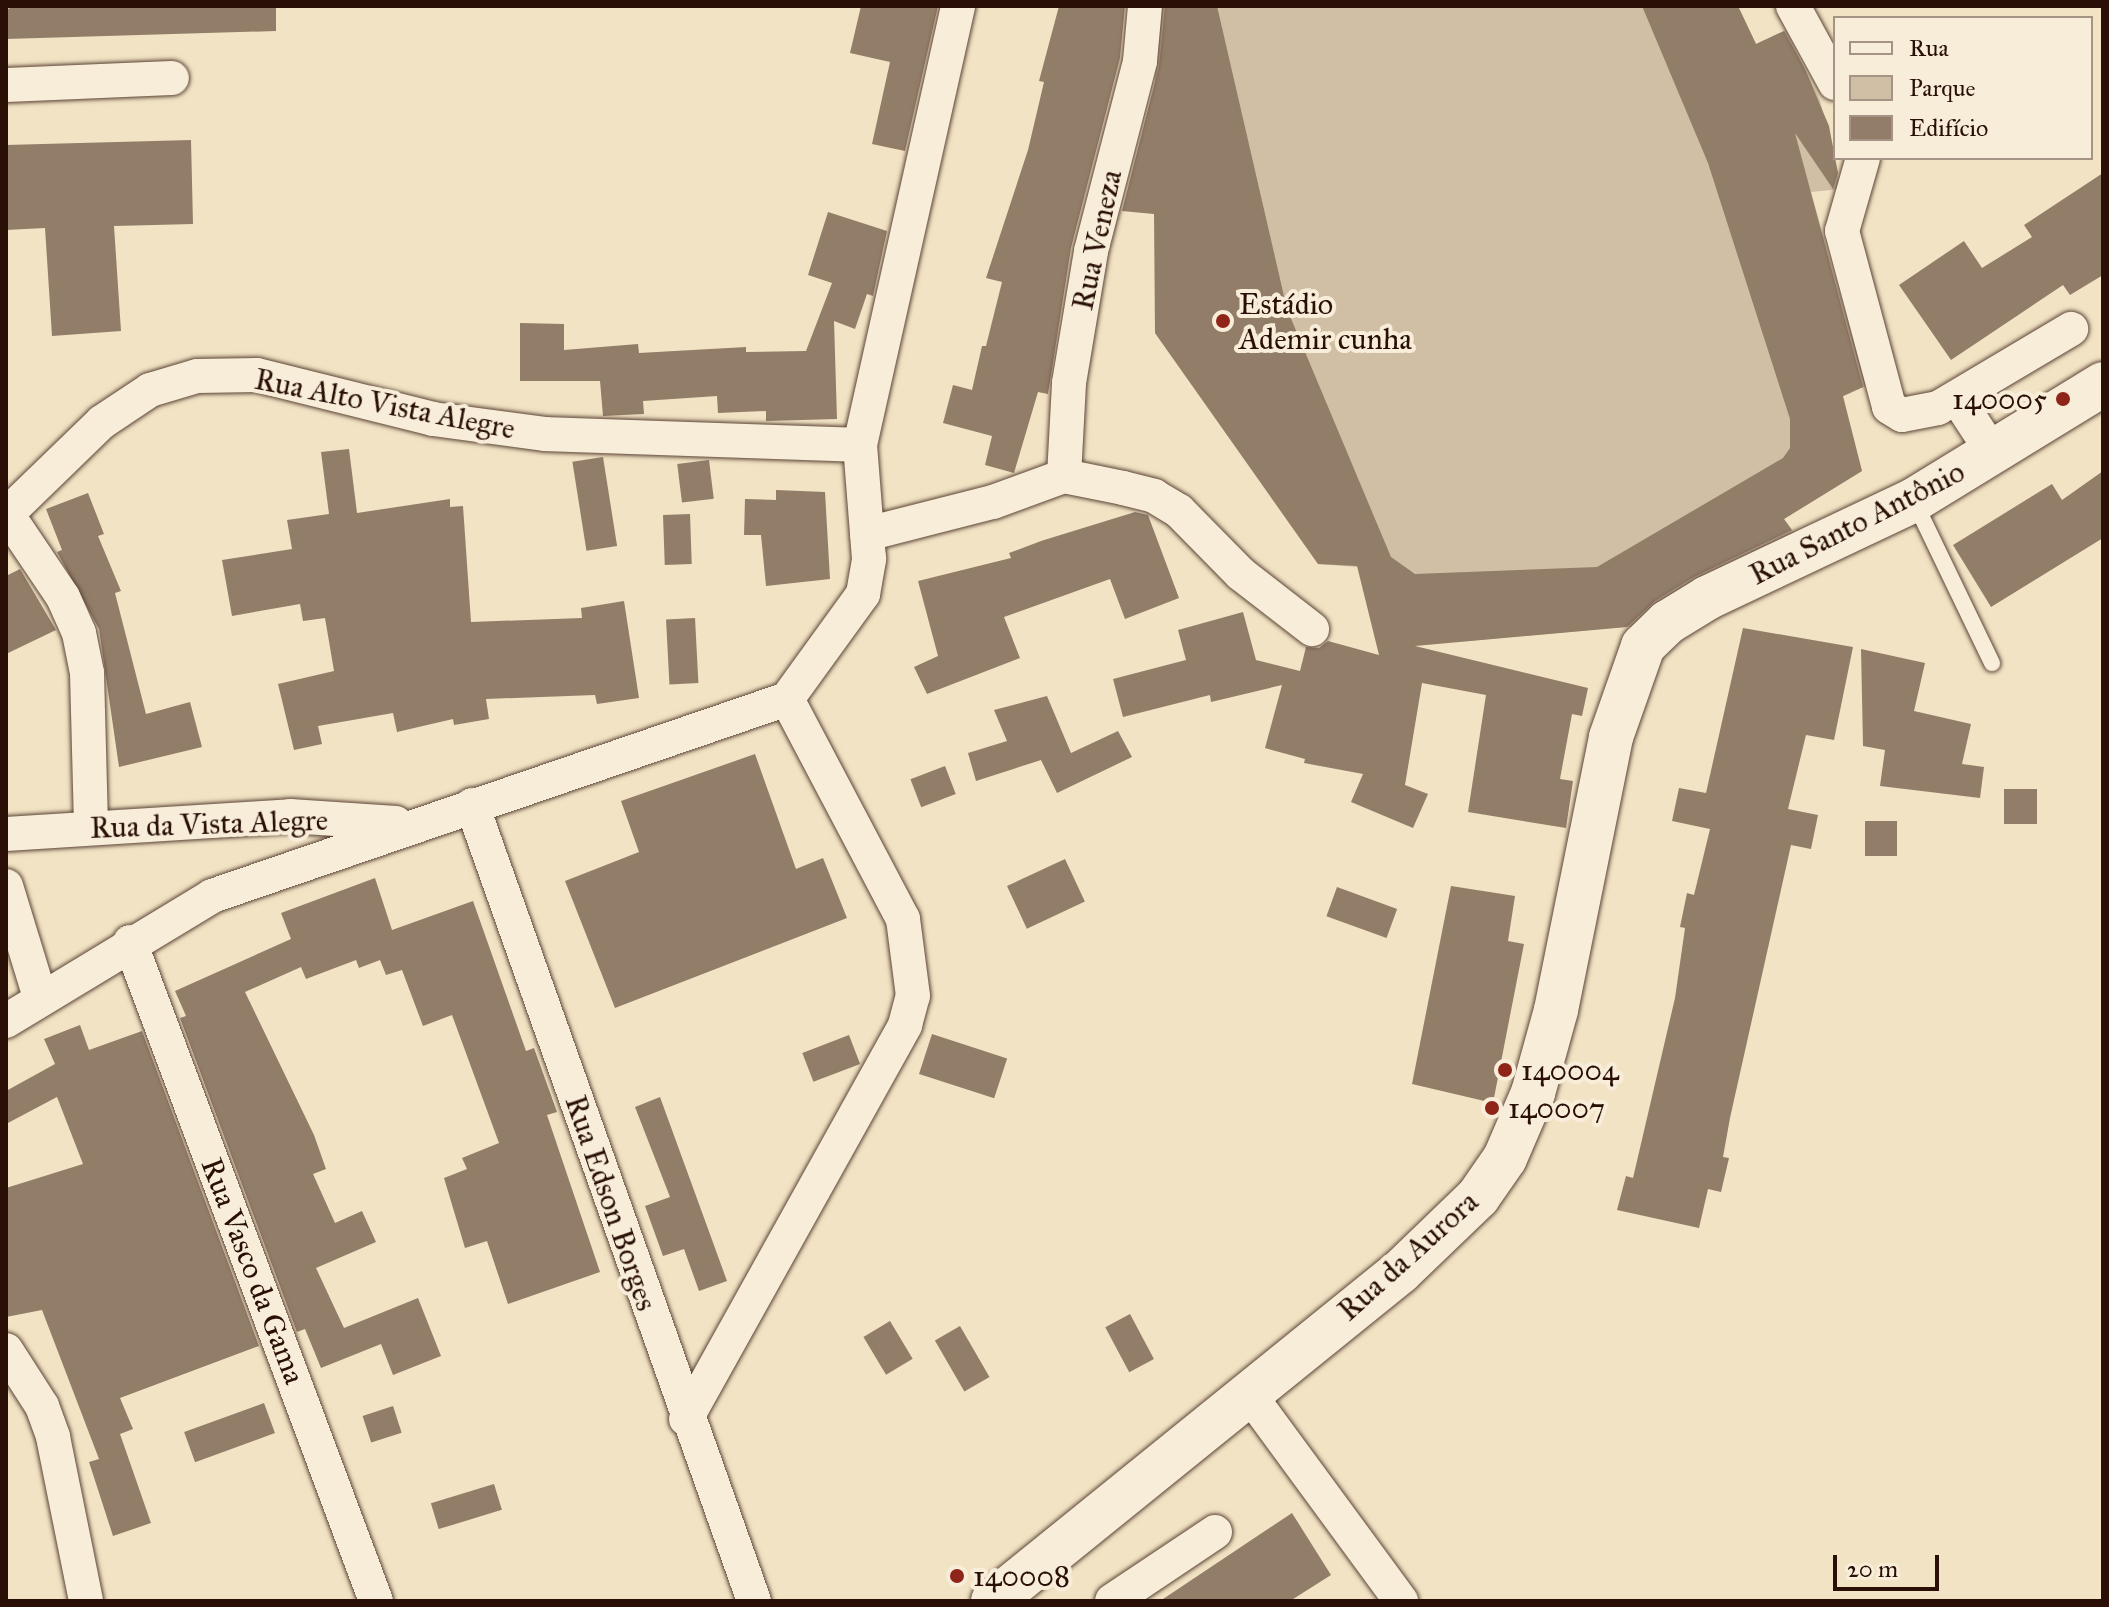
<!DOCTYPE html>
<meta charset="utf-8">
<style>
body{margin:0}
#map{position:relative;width:2109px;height:1607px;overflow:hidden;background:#f2e3c4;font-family:"IM FELL Great Primer",serif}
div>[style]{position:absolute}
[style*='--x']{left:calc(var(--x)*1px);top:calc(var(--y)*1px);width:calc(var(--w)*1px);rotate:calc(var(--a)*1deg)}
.green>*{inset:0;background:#d0bfa4}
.building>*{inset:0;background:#927d69;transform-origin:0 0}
.roads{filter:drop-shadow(0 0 2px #5b4436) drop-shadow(0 0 2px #5b4436)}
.lane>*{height:16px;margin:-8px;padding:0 8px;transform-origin:8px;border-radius:8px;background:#f7edd9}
.street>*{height:34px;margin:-17px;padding:0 17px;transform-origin:17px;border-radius:17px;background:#f7edd9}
.secondary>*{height:44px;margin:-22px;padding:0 22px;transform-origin:22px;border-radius:22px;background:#f7edd9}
.dots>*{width:22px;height:22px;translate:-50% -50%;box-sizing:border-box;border:4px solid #f7edd9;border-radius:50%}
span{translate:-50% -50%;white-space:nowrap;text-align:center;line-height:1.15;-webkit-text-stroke:8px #f7edd9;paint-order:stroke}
.street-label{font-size:30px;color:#290f06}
.poi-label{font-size:30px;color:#290f06}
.left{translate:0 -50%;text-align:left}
.right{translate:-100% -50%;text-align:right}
.frame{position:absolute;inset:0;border:8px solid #290f06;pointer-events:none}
.legend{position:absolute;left:1833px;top:16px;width:260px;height:144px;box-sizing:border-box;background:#f7edd9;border:2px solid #a59485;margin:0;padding:10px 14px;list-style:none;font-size:24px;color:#290f06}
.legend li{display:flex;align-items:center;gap:16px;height:40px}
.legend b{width:40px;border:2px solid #a59485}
.scale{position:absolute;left:1833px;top:1555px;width:106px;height:36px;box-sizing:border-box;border:4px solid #290f06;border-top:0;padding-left:10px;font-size:24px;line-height:28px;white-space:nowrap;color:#290f06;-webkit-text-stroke:6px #f7edd9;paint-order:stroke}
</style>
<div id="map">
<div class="green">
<i style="clip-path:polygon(1155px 6px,1738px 6px,1756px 44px,1786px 30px,1820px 100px,1841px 189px,1811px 192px,1866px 386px,1842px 397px,1862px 471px,1784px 519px,1796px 536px,1635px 626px,1456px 642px,1357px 567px,1318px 564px,1155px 333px)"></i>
</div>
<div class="building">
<i style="clip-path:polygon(14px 6px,276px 6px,276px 31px,6px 39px,6px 10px)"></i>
<i style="clip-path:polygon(861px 6px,938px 6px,905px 151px,872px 144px,890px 62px,850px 53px)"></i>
<i style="clip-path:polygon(1059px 6px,1125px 6px,1120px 58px,1071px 248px,1048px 394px,1038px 392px,1014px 473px,985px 465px,992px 436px,943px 423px,953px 385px,972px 390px,982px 346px,986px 346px,1002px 282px,986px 278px,1028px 150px,1044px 82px,1039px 81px)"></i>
<i style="clip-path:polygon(1165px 6px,1217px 6px,1287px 309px,1391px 557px,1415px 574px,1597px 567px,1783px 458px,1790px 448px,1790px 419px,1708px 163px,1642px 6px,1738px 6px,1756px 44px,1784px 31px,1805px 69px,1829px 126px,1838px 173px,1833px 189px,1795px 133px,1863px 387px,1843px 396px,1862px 471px,1784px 519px,1792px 530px,1694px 577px,1655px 601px,1627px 627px,1415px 646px,1588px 688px,1582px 716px,1572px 714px,1560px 779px,1573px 781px,1566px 828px,1468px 812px,1486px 695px,1422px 683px,1405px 785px,1428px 794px,1413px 828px,1351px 802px,1363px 774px,1304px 763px,1305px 759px,1265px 748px,1282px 685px,1211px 702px,1210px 695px,1123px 717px,1113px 679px,1186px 660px,1178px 630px,1243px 612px,1256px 660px,1300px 671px,1306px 647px,1319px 648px,1328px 641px,1379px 655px,1357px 566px,1318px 564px,1155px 333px,1154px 214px,1122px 211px,1159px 66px)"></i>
<i style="clip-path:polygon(191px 140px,193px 224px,114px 226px,121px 331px,52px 336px,45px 228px,6px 230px,6px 145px)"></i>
<i style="clip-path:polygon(2103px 173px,2103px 275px,2070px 295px,2063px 285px,1951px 360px,1899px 285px,1964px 241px,1982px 268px,2032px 237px,2024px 225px)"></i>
<i style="clip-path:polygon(828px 212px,887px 231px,873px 296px,867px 294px,855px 329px,834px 321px,837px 419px,766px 421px,766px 411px,718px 413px,717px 396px,643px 401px,644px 414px,603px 416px,600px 381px,520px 381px,520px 323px,564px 324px,564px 350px,638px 344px,639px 353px,746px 347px,746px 352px,806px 351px,832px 283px,808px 275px)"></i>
<i style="clip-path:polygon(349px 449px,357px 513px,450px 499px,450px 507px,463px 506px,471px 622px,582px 618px,581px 608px,624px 601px,639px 698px,597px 704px,595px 695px,486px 699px,489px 719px,454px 725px,453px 719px,397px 732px,393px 713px,318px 726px,322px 744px,294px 750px,278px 684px,334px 671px,325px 618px,303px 621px,300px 604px,232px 616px,222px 560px,292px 549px,287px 520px,329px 514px,321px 452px)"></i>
<i style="left:603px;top:457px;width:90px;height:31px;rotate:81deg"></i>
<i style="left:709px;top:460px;width:39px;height:32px;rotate:83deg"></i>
<i style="clip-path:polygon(2103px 471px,2103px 538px,1991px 607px,1953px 545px,2052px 484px,2062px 500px)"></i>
<i style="clip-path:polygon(776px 490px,825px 492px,830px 579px,766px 586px,761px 535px,744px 535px,745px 499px,776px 500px)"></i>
<i style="clip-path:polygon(88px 493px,104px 534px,98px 536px,121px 591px,115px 593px,146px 714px,190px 702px,202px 747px,119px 767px,99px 629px,57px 552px,62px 550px,46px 509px)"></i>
<i style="clip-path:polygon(1135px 512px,1148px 515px,1179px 598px,1125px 619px,1110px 579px,1004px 617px,1020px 658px,927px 694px,914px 667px,938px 656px,918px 581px,1011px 558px,1009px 553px,1041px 541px)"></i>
<i style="left:690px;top:514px;width:50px;height:27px;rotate:88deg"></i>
<i style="clip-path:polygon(20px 569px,56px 630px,6px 654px,6px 576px)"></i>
<i style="left:695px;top:618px;width:65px;height:29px;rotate:87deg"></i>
<i style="clip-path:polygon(1743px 628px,1853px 647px,1834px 740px,1806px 735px,1788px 809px,1818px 815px,1811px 849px,1791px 845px,1730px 1118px,1723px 1157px,1729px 1158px,1721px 1192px,1708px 1189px,1699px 1228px,1617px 1210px,1626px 1176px,1633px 1178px,1675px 998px,1685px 928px,1680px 927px,1687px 893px,1694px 895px,1710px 829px,1672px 821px,1679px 788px,1706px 793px)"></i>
<i style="clip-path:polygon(1861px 649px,1925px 663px,1914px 711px,1971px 724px,1962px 764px,1984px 767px,1980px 798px,1880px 786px,1885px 750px,1863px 746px)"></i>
<i style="clip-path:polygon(1047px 696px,1071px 753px,1118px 731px,1132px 757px,1057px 793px,1041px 760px,976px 781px,968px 753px,1007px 741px,994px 710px)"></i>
<i style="clip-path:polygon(755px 754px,796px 869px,823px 858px,847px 918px,615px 1008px,565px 881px,639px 852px,621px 801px)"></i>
<i style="left:945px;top:766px;width:30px;height:37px;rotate:69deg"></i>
<i style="left:2037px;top:789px;width:35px;height:33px;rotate:90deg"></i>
<i style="left:1865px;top:821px;width:32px;height:35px"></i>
<i style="left:1065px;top:859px;width:47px;height:64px;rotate:65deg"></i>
<i style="clip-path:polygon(375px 878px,392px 930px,473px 901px,526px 1051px,534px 1048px,557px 1112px,547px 1115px,600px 1272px,508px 1304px,487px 1241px,465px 1248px,444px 1178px,467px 1169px,462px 1158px,499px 1143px,452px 1015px,423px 1026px,402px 970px,386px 975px,380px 960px,359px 968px,356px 960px,306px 979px,301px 967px,245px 992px,314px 1135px,326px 1169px,313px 1174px,335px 1223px,362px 1211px,376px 1242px,316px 1268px,344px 1328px,418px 1298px,441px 1356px,393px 1375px,381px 1344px,321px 1368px,305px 1329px,297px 1332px,180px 1018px,186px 1016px,175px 991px,291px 939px,281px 913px)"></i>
<i style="clip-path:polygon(1451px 886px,1515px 896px,1508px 941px,1524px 944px,1493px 1103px,1412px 1084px)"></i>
<i style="left:1337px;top:887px;width:64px;height:31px;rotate:20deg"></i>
<i style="clip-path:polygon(80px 1025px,89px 1050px,142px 1031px,259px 1346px,120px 1398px,133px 1429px,120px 1434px,151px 1523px,113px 1536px,89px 1462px,99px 1459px,42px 1310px,6px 1317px,6px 1188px,83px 1164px,57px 1097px,6px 1124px,6px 1091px,55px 1064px,44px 1039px)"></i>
<i style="left:932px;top:1034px;width:79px;height:42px;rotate:18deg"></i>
<i style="left:849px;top:1035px;width:31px;height:50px;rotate:69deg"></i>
<i style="clip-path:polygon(660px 1097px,727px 1281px,699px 1291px,684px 1249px,663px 1256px,645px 1206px,670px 1197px,635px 1107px)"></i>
<i style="left:1130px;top:1314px;width:51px;height:28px;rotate:62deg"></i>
<i style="left:890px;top:1321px;width:44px;height:31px;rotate:59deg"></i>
<i style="left:960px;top:1326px;width:59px;height:29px;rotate:60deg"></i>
<i style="left:264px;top:1403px;width:32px;height:85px;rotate:70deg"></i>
<i style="left:393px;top:1406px;width:28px;height:32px;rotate:72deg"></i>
<i style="left:494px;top:1484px;width:27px;height:66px;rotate:73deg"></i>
<i style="clip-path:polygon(1292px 1513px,1331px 1575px,1290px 1601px,1160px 1601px)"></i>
</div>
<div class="roads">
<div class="lane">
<i style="--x:1914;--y:501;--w:180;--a:64.3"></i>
</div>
<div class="street">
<i style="--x:1793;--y:6;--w:88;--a:61.4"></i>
<i style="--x:6;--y:85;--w:166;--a:-2.4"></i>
<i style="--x:1863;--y:158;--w:76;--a:106"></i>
<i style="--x:1842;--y:231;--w:182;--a:75"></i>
<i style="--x:1889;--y:407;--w:15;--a:32"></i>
<i style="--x:1902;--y:415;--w:37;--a:-11"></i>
<i style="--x:1938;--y:408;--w:155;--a:-30.7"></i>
<i style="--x:1957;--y:398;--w:66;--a:56.8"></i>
<i style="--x:1064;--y:476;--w:93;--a:-86.9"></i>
<i style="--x:1069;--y:383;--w:134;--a:-80.5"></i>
<i style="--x:1091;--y:251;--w:196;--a:-75.5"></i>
<i style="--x:1140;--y:61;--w:55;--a:-84.8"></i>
<i style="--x:7;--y:514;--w:132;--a:-44.1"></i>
<i style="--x:102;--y:422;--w:58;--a:-33.7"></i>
<i style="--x:150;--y:390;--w:49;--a:-16.6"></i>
<i style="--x:197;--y:376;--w:60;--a:-1"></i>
<i style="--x:257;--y:375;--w:181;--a:14"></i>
<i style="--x:433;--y:419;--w:114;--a:7.6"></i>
<i style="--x:546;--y:434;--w:314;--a:2"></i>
<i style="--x:7;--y:514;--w:100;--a:56"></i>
<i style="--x:63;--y:597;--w:39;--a:66"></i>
<i style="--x:79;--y:633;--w:41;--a:78.7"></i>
<i style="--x:87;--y:673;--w:154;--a:88.5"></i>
<i style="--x:867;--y:534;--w:130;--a:-14.3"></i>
<i style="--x:993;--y:502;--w:76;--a:-20.1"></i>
<i style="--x:1064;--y:476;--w:60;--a:11.5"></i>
<i style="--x:1123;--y:488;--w:32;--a:14"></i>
<i style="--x:1154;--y:496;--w:29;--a:31"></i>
<i style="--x:1179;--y:511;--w:88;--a:45.5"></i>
<i style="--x:1241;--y:574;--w:90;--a:37.8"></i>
<i style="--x:787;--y:699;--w:130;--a:-54.1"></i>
<i style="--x:863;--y:594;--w:36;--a:-80"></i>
<i style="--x:869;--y:559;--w:114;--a:-94.5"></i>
<i style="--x:860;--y:445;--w:450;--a:-77.4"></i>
<i style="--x:472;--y:805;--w:844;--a:70.49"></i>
<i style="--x:6;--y:834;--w:285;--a:-3.6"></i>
<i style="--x:290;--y:816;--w:106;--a:3.8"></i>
<i style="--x:6;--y:886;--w:116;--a:73"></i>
<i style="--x:130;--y:942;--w:703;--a:69.53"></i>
<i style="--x:6;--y:1021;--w:241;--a:-31.2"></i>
<i style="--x:212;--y:896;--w:608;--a:-18.91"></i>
<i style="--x:6;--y:1350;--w:67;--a:57.3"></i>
<i style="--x:42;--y:1406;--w:33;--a:70"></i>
<i style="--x:53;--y:1437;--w:167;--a:78.6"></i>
<i style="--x:1249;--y:1394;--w:257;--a:53.7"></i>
<i style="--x:686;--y:1419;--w:451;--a:-60.9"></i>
<i style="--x:905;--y:1025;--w:30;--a:-75"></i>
<i style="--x:913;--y:996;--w:78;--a:-97.4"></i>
<i style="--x:903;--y:919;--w:249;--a:-117.8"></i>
<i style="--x:1112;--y:1601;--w:124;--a:-33.8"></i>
</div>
<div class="secondary">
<i style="--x:993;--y:1601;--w:523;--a:-38.95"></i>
<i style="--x:1400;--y:1272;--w:108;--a:-43.9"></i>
<i style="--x:1478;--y:1197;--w:47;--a:-55.3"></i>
<i style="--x:1505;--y:1158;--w:71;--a:-66.7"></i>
<i style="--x:1533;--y:1093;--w:86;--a:-74.5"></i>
<i style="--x:1556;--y:1010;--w:278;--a:-78.6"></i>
<i style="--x:1611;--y:737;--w:96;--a:-70.6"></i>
<i style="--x:1643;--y:646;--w:35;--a:-44"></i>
<i style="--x:1668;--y:622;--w:46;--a:-31.6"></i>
<i style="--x:1707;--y:598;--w:229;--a:-25.3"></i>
<i style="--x:1914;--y:500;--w:222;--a:-31.5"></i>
</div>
</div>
<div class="dots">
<i style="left:1223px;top:321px;background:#8f2418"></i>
<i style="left:2063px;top:399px;background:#8f2418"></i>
<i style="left:1505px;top:1070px;background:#8f2418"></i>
<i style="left:1492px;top:1108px;background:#8f2418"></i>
<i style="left:957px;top:1576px;background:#8f2418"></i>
</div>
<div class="street-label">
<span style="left:1097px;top:240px;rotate:-78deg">Rua Veneza</span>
<span style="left:385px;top:404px;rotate:11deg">Rua Alto Vista Alegre</span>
<span style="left:1857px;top:523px;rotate:-27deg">Rua Santo Antônio</span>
<span style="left:209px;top:824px;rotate:-2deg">Rua da Vista Alegre</span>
<span style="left:611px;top:1203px;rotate:71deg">Rua Edson Borges</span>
<span style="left:1408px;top:1256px;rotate:-42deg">Rua da Aurora</span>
<span style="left:253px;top:1271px;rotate:69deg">Rua Vasco da Gama</span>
</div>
<div class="poi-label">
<span class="left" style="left:1239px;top:321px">Estádio<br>Ademir cunha</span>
<span class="right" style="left:2047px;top:399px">140005</span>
<span class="left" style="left:1521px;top:1070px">140004</span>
<span class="left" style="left:1508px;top:1108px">140007</span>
<span class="left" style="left:973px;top:1576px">140008</span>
</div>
<div class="frame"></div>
<ul class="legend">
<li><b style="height:10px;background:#f7edd9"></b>Rua</li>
<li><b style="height:22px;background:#d0bfa4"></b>Parque</li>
<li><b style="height:22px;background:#927d69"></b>Edifício</li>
</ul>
<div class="scale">20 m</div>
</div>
